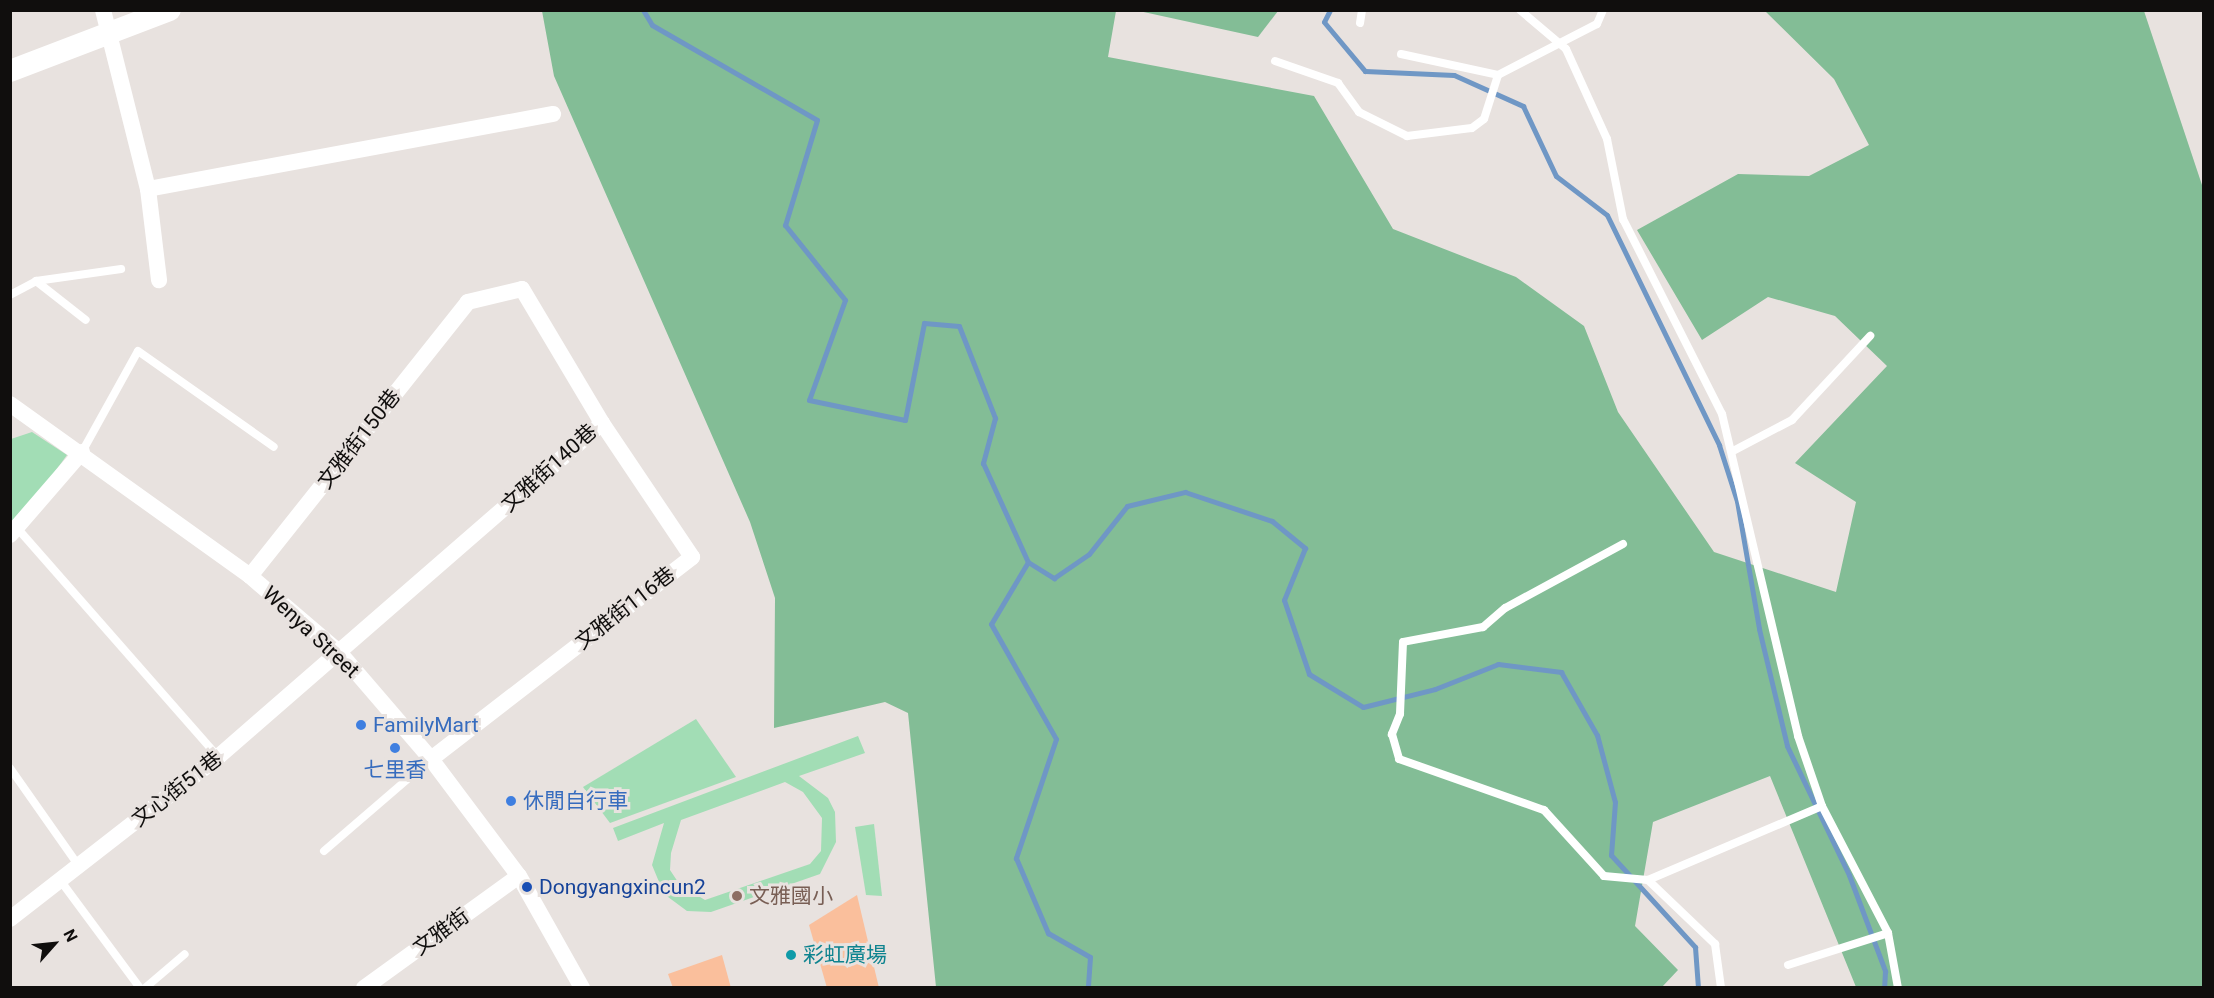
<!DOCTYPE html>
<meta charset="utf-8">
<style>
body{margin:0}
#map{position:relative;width:2214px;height:998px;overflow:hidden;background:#e8e2df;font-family:Roboto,"Noto Sans TC",sans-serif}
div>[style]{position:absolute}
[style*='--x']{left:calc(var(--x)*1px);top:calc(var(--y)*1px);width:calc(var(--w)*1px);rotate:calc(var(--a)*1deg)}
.green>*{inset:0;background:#a2ddb5}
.forest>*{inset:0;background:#83bd96}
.stream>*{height:5px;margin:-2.5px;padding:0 2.5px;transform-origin:2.5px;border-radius:2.5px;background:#6f97c5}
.building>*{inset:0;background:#fabf9c}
.lane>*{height:8px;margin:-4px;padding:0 4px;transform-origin:4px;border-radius:4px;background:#fff}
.street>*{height:16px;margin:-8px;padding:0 8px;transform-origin:8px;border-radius:8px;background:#fff}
.secondary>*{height:22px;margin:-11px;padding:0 11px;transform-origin:11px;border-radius:11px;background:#fff}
.dots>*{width:16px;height:16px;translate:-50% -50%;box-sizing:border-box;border:3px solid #e8e2df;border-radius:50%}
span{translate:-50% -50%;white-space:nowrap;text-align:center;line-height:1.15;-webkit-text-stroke:6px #e8e2df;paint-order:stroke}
.street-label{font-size:21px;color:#100e0d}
.shop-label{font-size:21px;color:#366cbe}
.left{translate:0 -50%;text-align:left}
.transit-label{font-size:21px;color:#164399}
.education-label{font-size:21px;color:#785e54}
.culture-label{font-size:21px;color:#0d838f}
.frame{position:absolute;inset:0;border:12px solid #100e0d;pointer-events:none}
.north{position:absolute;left:24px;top:914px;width:60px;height:60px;-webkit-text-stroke:4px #e8e2df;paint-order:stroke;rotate:63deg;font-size:16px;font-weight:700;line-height:24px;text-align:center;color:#100e0d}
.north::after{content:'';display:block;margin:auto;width:21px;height:27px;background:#100e0d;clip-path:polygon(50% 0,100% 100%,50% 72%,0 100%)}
</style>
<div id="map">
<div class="green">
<i style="clip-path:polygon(32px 432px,67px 455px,11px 532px,11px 439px)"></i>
<i style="clip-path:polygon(696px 719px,736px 777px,610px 823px,583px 787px)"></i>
<i style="clip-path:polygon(evenodd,858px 736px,865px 753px,799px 776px,828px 798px,835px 812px,836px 842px,820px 874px,711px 912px,687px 911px,664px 894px,652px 865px,664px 823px,618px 841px,613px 828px,858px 736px,785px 782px,803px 792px,822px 818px,821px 851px,810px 864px,705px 900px,680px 885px,670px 870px,671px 853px,681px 820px,785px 782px)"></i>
<i style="clip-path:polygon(874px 824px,882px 896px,866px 895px,855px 827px)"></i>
</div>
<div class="forest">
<i style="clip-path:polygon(542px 11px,1116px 11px,1108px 57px,1314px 96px,1393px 229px,1516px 277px,1584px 326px,1618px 412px,1714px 552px,1836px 592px,1856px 502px,1795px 463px,1887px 366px,1835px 316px,1768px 297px,1702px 340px,1637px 230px,1738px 174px,1809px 176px,1869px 145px,1834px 79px,1765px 11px,2144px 11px,2203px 188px,2203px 987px,1856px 987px,1770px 776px,1653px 822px,1635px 926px,1678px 970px,1662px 987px,936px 987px,908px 713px,885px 702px,774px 728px,775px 598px,750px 522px,554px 76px)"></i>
<i style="clip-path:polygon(1139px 11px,1278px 10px,1278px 11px,1258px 37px)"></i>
</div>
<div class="stream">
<i style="--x:643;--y:10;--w:17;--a:59"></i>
<i style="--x:652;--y:25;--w:190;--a:29.9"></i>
<i style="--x:817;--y:120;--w:110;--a:106.9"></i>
<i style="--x:785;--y:225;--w:96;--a:51.3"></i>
<i style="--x:845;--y:300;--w:106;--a:109.8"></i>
<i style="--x:809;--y:400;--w:98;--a:11.8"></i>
<i style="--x:905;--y:420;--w:99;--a:-78.9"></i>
<i style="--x:924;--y:323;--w:35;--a:5"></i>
<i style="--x:959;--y:326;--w:99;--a:68.6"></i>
<i style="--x:995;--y:418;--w:47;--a:104.9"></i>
<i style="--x:983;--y:463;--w:109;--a:65.6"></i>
<i style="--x:1028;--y:562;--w:72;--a:120.8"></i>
<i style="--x:991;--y:624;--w:132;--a:60.5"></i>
<i style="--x:1056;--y:739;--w:126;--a:108.6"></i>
<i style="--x:1016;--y:858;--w:82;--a:66.9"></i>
<i style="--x:1048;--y:933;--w:48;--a:29.7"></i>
<i style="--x:1090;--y:957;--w:31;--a:94"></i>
<i style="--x:1330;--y:10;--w:13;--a:117"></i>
<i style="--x:1324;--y:22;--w:64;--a:50.1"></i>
<i style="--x:1365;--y:71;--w:89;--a:2.6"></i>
<i style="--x:1454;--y:75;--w:76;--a:24.2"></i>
<i style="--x:1523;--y:106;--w:77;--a:64.8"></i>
<i style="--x:1556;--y:176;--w:64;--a:37.4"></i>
<i style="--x:1607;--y:215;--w:256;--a:64"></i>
<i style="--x:1719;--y:445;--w:59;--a:72.2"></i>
<i style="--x:1737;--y:501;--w:130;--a:80.2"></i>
<i style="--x:1759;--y:629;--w:120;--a:76.5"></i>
<i style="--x:1787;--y:746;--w:143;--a:64.3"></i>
<i style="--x:1849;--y:875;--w:103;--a:69.4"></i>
<i style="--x:1885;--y:971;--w:17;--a:93"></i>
<i style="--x:1028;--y:562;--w:31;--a:32"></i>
<i style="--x:1054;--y:578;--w:42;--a:-34.4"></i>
<i style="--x:1089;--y:554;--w:61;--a:-51.6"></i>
<i style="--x:1127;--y:506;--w:60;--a:-13.6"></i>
<i style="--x:1185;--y:492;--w:92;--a:18.4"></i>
<i style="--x:1272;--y:521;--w:43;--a:39.3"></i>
<i style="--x:1305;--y:548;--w:56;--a:112"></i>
<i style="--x:1284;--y:600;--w:78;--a:71.3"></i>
<i style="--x:1309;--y:674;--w:63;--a:31.4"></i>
<i style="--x:1363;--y:707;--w:74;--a:-14"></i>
<i style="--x:1435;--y:689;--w:68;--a:-21.6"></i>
<i style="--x:1498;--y:664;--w:64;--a:7.2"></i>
<i style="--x:1561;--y:672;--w:73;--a:60.3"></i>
<i style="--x:1597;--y:735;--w:69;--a:75"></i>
<i style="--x:1615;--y:802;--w:53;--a:94.3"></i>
<i style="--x:1611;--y:855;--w:125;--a:47.6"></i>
<i style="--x:1695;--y:947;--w:41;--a:85.8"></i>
</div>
<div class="building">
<i style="clip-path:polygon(857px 895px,879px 988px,827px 988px,809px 925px)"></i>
<i style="clip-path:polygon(722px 955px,731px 988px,673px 988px,668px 974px)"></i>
</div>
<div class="lane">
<i style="--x:1520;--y:10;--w:60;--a:40.3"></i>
<i style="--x:1566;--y:49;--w:99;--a:65.5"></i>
<i style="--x:1607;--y:139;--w:82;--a:78.7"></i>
<i style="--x:1623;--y:219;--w:219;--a:63.1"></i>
<i style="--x:1722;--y:414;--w:331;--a:76.7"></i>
<i style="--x:1798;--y:736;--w:74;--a:71.1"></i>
<i style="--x:1822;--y:806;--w:143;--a:62.5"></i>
<i style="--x:1888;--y:933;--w:56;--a:79.7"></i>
<i style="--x:1360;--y:23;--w:13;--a:-81"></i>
<i style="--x:1401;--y:54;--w:99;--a:12.2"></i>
<i style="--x:1498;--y:75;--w:111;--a:-27.3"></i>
<i style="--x:1597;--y:24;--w:15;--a:-67"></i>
<i style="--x:1275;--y:61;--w:67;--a:19.2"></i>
<i style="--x:1338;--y:83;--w:36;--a:54"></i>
<i style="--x:1359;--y:112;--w:54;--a:26.6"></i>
<i style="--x:1407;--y:136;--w:65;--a:-7"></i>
<i style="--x:1472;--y:128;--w:15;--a:-37"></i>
<i style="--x:1484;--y:119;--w:46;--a:-72.3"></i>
<i style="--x:36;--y:281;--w:63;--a:38"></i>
<i style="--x:10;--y:295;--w:30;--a:-28"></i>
<i style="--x:36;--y:281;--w:86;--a:-8"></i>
<i style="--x:1733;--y:451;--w:67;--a:-27.7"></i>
<i style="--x:1792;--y:420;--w:115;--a:-47.1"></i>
<i style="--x:82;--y:452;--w:115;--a:-61"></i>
<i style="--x:138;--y:351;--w:166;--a:35.2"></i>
<i style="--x:18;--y:529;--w:303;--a:48.7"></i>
<i style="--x:1623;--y:544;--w:134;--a:151.5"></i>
<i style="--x:1505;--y:608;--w:29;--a:139"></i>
<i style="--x:1483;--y:627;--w:81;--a:169.4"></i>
<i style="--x:1403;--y:642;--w:72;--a:92.4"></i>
<i style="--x:1400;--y:714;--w:22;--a:112"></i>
<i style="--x:1392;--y:734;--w:26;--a:74"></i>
<i style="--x:1399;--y:759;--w:154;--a:19.4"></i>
<i style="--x:1544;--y:810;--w:89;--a:47.7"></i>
<i style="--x:1604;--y:876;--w:44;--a:5.2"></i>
<i style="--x:1648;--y:880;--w:189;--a:-23"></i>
<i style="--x:10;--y:768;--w:120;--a:54.9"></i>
<i style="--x:324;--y:851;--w:141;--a:-40.7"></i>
<i style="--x:60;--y:880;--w:134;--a:53.5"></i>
<i style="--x:1648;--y:880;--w:93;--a:43.7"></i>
<i style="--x:1715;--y:944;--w:44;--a:82.2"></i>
<i style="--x:1788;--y:965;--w:105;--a:-17.7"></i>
<i style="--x:145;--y:988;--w:52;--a:-40.4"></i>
</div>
<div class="street">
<i style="--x:103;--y:10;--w:185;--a:75.9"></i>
<i style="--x:148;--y:189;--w:92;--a:83.1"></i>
<i style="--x:148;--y:189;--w:412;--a:-10.5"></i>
<i style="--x:10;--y:404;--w:295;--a:35.6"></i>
<i style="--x:250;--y:576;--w:117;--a:40.5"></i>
<i style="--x:339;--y:652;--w:141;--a:49.3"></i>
<i style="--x:431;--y:759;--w:146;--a:53.1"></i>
<i style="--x:519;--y:876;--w:129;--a:60.6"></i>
<i style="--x:10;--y:535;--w:110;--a:-49.1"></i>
<i style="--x:431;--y:759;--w:330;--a:-37.7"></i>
<i style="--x:692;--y:557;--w:161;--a:-123.9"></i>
<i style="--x:10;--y:919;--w:264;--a:-37.9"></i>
<i style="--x:218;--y:757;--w:509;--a:-41.02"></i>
<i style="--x:602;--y:423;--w:156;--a:-120.8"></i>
<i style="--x:522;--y:289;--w:56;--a:166.5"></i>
<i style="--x:468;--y:302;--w:350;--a:128.5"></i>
<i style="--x:364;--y:988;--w:191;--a:-35.9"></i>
</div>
<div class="secondary">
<i style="--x:10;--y:71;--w:171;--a:-20.9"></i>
</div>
<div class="dots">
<i style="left:361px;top:725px;background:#3f7fe0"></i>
<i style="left:395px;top:748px;background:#3f7fe0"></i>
<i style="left:511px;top:801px;background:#3f7fe0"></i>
<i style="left:527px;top:887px;background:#1a4fb4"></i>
<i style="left:737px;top:896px;background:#8d6e63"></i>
<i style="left:791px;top:955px;background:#0f9aa8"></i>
</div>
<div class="street-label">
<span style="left:359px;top:439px;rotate:-52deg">文雅街150巷</span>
<span style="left:549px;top:468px;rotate:-42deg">文雅街140巷</span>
<span style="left:625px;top:608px;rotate:-38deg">文雅街116巷</span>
<span style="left:311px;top:632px;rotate:43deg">Wenya Street</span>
<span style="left:177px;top:789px;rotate:-38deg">文心街51巷</span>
<span style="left:441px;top:932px;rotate:-36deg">文雅街</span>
</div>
<div class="shop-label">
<span class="left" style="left:373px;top:725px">FamilyMart</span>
<span style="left:395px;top:770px">七里香</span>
<span class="left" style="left:523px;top:801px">休閒自行車</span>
</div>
<div class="transit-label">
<span class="left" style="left:539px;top:887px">Dongyangxincun2</span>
</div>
<div class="education-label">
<span class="left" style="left:749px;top:896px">文雅國小</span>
</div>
<div class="culture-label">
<span class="left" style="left:803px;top:955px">彩虹廣場</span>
</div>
<div class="frame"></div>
<div class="north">N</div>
</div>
